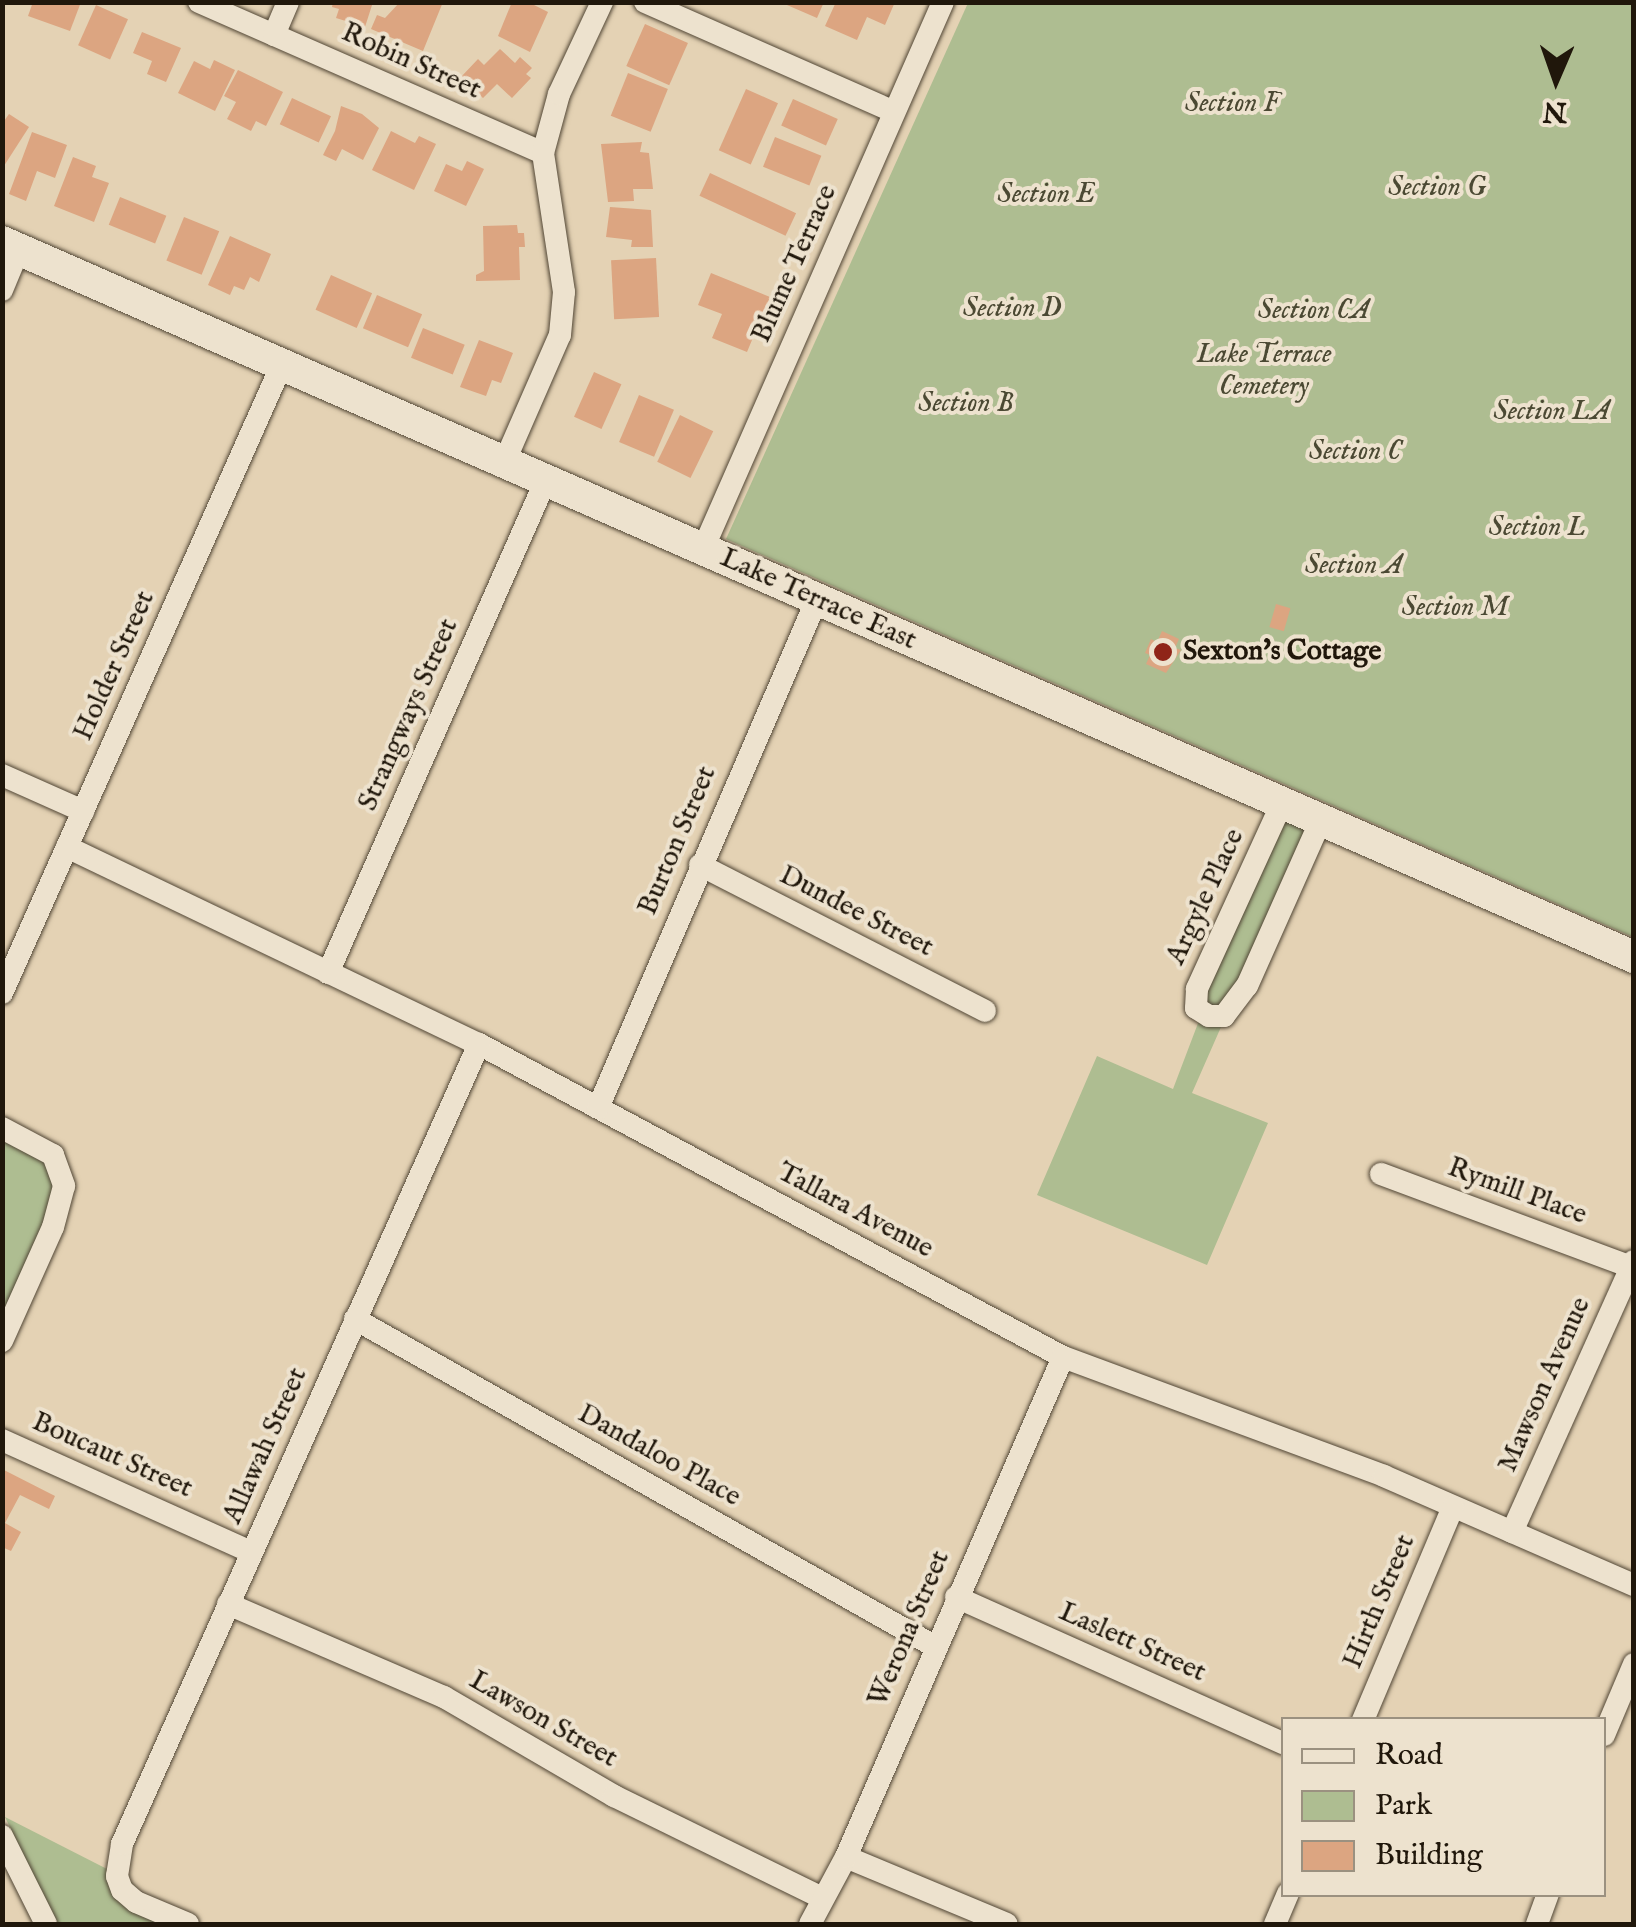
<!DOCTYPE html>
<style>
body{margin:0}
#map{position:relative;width:1636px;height:1927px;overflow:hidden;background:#e4d2b4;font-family:"IM FELL English",serif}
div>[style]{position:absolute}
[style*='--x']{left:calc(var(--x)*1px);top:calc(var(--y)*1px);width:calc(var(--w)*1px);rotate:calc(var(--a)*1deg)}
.green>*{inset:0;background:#aebd91}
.building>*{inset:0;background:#dca581;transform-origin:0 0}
.roads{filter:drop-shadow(0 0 2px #514635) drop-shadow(0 0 2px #514635)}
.street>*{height:22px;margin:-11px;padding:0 11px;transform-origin:11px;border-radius:11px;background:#ede2ce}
.secondary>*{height:32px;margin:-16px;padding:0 16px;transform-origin:16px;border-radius:16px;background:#ede2ce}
.dots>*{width:28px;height:28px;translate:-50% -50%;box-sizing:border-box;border:5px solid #ede2ce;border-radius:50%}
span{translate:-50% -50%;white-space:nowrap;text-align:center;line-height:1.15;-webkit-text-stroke:8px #ede2ce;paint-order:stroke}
.street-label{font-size:28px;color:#20170b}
.park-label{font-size:28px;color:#4b4933;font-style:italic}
.poi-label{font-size:28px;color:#20170b;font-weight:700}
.left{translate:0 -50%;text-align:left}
.frame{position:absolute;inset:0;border:5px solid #20170b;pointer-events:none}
.legend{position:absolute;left:1281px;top:1717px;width:325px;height:180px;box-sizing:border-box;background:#ede2ce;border:2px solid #9b9180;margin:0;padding:12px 18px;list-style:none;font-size:30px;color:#20170b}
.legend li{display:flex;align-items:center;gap:20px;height:50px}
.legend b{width:50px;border:2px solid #9b9180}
.north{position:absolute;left:1506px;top:30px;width:100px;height:100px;-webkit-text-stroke:8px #ede2ce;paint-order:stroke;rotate:182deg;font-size:28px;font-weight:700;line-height:40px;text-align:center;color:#20170b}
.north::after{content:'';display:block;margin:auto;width:35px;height:45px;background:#20170b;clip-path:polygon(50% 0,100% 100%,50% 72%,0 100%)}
</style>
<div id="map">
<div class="green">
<i style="clip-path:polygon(1629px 2px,1633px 5px,1633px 937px,726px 539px,968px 3px)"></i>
<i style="clip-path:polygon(1284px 809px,1315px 821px,1233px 1000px,1209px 1012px,1201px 990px)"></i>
<i style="clip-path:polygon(1200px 1018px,1221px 1027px,1192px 1093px,1268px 1123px,1207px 1265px,1037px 1195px,1097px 1056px,1173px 1089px)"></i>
<i style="clip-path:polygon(3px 1131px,41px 1152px,59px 1188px,3px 1326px)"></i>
<i style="clip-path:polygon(5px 1817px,107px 1869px,168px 1924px,57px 1924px)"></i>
</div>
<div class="building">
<i style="clip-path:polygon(33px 2px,81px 2px,70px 31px,28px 16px)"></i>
<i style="clip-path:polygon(333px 2px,373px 2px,365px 27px,336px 18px,339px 9px,332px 7px)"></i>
<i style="clip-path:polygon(400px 2px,443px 2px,423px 51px,371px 29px,377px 15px,385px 18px)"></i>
<i style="clip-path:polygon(512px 2px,528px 2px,548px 12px,530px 52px,498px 36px)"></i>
<i style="clip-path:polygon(780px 2px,824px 2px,817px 18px)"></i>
<i style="clip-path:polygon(836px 2px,895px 2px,885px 25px,867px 17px,857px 40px,825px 26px)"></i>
<i style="left:96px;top:5px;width:35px;height:44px;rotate:24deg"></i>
<i style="left:645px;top:24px;width:47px;height:46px;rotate:24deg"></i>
<i style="clip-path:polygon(142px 32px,181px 48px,166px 82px,147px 74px,152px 61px,133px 53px)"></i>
<i style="clip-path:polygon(500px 49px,515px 63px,520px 57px,532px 68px,526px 74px,531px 78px,512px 98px,497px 84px,483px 98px,461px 77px,478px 59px,484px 65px)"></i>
<i style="clip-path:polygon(214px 60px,235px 70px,215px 111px,178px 93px,194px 61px,210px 69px)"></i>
<i style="clip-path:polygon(238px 70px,283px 92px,266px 126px,256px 121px,251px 131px,227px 119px,236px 102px,224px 96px)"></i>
<i style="left:628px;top:73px;width:43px;height:46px;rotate:22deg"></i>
<i style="left:746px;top:89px;width:35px;height:67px;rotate:24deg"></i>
<i style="left:292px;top:98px;width:43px;height:29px;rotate:25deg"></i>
<i style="left:793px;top:99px;width:49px;height:29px;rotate:24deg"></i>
<i style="clip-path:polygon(341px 106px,362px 114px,379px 128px,363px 160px,342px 149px,336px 161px,323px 155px,335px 131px)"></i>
<i style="clip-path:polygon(9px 114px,29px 127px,2px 169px,2px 124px)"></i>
<i style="clip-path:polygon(391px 131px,415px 143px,419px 136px,436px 144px,414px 190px,372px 170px)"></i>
<i style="clip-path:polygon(32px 132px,67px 145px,55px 178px,37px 171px,26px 201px,9px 194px)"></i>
<i style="left:775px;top:137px;width:50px;height:32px;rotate:22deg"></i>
<i style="clip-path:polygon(642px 142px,640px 152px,649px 153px,653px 189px,633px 189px,634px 201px,608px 202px,601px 144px)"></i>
<i style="clip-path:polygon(73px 157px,96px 166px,92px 177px,109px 183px,94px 222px,54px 206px)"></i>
<i style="clip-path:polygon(467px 161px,484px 169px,466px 206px,434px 191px,446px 164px,462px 171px)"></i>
<i style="left:710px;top:173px;width:95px;height:25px;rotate:25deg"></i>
<i style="left:120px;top:197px;width:50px;height:30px;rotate:22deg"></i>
<i style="clip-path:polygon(610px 207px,651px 210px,653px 247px,631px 247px,632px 240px,606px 237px)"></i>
<i style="left:184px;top:217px;width:38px;height:47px;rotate:22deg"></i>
<i style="clip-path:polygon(517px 225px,518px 233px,524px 233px,525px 247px,519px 247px,520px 280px,476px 281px,476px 275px,484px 271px,483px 226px)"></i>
<i style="clip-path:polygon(230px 236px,271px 254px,259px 282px,250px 277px,244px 290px,234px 286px,230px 295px,208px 285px)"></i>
<i style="left:656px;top:258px;width:59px;height:45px;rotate:87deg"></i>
<i style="clip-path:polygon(711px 273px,770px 297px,747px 352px,712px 338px,722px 314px,698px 305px)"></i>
<i style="left:331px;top:275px;width:45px;height:38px;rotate:24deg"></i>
<i style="left:377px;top:295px;width:49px;height:36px;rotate:23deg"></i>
<i style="left:423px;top:328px;width:45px;height:32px;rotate:22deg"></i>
<i style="clip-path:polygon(479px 340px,513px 353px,501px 383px,492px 380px,486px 396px,460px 387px)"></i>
<i style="left:594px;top:372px;width:30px;height:49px;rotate:24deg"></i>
<i style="left:639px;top:395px;width:38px;height:51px;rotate:23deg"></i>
<i style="left:680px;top:415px;width:37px;height:52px;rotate:26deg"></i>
<i style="left:1276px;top:604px;width:15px;height:24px;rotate:16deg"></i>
<i style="clip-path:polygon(1162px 631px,1179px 639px,1175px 648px,1181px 650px,1166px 673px,1146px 664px,1150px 655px,1145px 653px,1151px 639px,1157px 642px)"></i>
<i style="clip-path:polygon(2px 1469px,55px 1496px,49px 1509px,20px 1495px,5px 1523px,21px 1532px,11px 1551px,2px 1547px)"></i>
</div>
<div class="roads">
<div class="street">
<i style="--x:199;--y:2;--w:376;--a:23.7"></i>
<i style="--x:645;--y:2;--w:272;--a:23.8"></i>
<i style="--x:274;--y:35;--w:36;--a:-67"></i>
<i style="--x:2;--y:290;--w:44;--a:-67.5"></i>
<i style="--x:504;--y:463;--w:140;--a:-66.4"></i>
<i style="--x:560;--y:335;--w:43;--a:-84.7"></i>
<i style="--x:564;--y:292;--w:141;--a:-98.6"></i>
<i style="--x:543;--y:153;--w:61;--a:-74.8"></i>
<i style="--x:559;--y:94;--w:102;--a:-64.9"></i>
<i style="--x:703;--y:549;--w:597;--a:-66.31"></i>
<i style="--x:2;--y:775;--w:89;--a:24"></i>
<i style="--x:1282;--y:803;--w:205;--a:114.6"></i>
<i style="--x:1197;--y:989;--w:19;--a:93"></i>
<i style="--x:1196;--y:1008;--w:15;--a:32"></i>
<i style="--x:1209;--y:1016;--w:15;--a:0"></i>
<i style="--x:1224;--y:1016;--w:38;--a:-53"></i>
<i style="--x:1247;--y:986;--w:182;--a:-66"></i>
<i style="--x:67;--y:847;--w:457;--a:25.6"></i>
<i style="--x:479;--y:1044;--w:663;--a:28.19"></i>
<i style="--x:1063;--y:1357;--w:342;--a:20.3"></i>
<i style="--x:1384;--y:1476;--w:273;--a:23.6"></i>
<i style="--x:700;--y:865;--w:320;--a:27.1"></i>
<i style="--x:328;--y:973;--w:537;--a:-66.16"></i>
<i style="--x:2;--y:993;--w:689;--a:-66"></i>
<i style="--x:598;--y:1108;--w:554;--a:-66.72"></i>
<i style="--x:2;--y:1128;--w:58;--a:27.9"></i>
<i style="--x:53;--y:1155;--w:33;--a:70"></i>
<i style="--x:64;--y:1186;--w:42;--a:105"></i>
<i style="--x:53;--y:1227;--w:125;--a:114.1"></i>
<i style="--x:1381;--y:1174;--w:267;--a:20.4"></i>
<i style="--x:355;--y:1319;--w:665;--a:29.46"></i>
<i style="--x:2;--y:1440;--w:273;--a:24.2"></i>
<i style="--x:1512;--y:1532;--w:297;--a:-65.8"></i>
<i style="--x:956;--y:1597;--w:359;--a:24.1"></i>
<i style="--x:228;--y:1604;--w:235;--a:23.3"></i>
<i style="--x:444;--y:1697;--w:197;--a:30.2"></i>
<i style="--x:614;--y:1796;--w:232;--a:26.1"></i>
<i style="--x:1363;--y:1720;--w:231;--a:-67.1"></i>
<i style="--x:1604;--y:1735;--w:77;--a:-67.1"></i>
<i style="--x:2;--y:1836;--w:98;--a:63.4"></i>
<i style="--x:846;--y:1857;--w:174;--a:22.6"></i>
<i style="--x:188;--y:1924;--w:56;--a:-157.1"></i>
<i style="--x:136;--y:1902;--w:18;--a:-139"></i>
<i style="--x:122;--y:1890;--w:15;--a:-110"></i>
<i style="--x:117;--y:1876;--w:32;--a:-81"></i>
<i style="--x:122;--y:1844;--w:876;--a:-65.95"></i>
<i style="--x:810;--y:1924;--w:76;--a:-61.8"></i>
<i style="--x:846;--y:1857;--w:545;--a:-66.54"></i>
<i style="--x:1275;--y:1924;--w:33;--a:-67"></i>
<i style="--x:1537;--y:1924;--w:32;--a:-70"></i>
</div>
<div class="secondary">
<i style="--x:2;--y:242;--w:1782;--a:23.66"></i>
</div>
</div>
<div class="dots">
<i style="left:1163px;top:652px;background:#8f2418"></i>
</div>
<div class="street-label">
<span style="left:411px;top:62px;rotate:24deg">Robin Street</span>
<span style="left:795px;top:264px;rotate:-66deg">Blume Terrace</span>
<span style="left:818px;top:600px;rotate:24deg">Lake Terrace East</span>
<span style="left:115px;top:666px;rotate:-66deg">Holder Street</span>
<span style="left:409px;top:715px;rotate:-66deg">Strangways Street</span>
<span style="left:678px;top:841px;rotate:-67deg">Burton Street</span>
<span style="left:1206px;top:897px;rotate:-65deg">Argyle Place</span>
<span style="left:856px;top:912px;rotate:27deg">Dundee Street</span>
<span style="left:1517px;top:1192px;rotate:20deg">Rymill Place</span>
<span style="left:855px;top:1211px;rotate:28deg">Tallara Avenue</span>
<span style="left:1545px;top:1385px;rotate:-66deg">Mawson Avenue</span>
<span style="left:266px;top:1446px;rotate:-66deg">Allawah Street</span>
<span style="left:112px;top:1456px;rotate:24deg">Boucaut Street</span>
<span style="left:659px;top:1456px;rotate:29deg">Dandaloo Place</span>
<span style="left:1380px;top:1602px;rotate:-67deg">Hirth Street</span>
<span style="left:910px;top:1629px;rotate:-67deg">Werona Street</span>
<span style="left:1132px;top:1643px;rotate:24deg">Laslett Street</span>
<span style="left:543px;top:1720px;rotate:30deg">Lawson Street</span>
</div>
<div class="park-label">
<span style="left:1232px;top:104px">Section F</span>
<span style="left:1437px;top:188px">Section G</span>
<span style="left:1046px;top:195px">Section E</span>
<span style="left:1012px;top:309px">Section D</span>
<span style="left:1314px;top:311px">Section CA</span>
<span style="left:1264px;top:371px">Lake Terrace<br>Cemetery</span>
<span style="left:966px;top:404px">Section B</span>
<span style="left:1552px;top:412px">Section LA</span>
<span style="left:1355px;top:452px">Section C</span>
<span style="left:1537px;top:528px">Section L</span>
<span style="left:1354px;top:566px">Section A</span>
<span style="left:1455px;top:608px">Section M</span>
</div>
<div class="poi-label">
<span class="left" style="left:1183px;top:652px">Sexton's Cottage</span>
</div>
<div class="frame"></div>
<ul class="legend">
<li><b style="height:12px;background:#ede2ce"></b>Road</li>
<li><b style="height:28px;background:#aebd91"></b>Park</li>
<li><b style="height:28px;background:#dca581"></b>Building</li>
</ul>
<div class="north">N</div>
</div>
